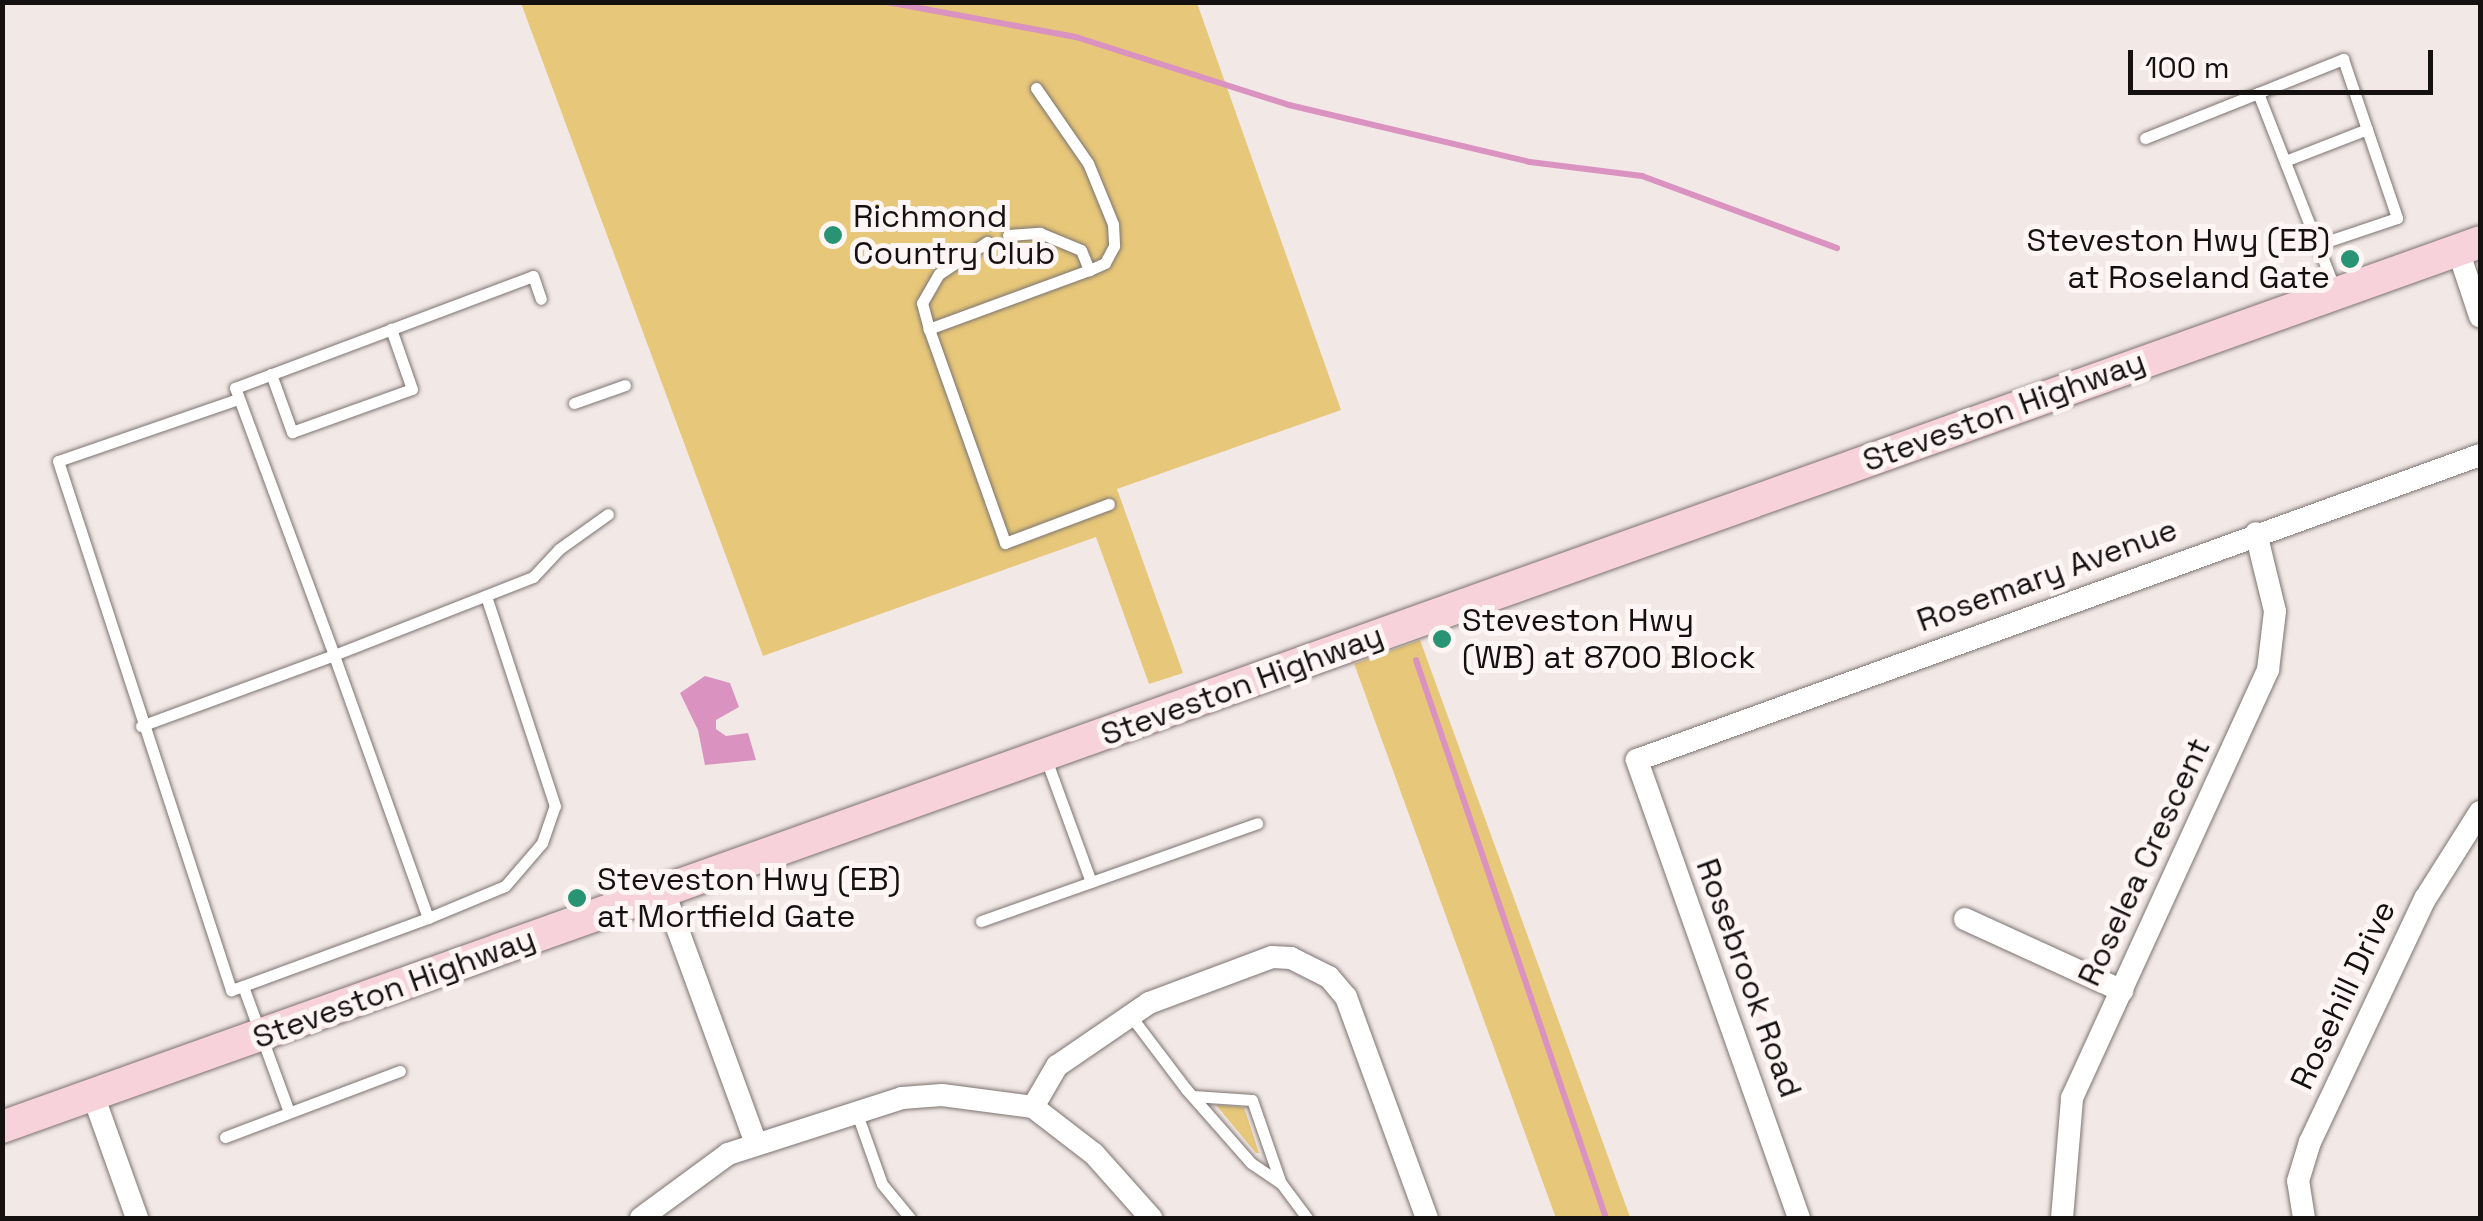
<!DOCTYPE html>
<style>
body{margin:0}
#map{position:relative;width:2483px;height:1221px;overflow:hidden;background:#f2e8e6;font-family:"Space Grotesk",sans-serif}
div>[style]{position:absolute}
[style*='--x']{left:calc(var(--x)*1px);top:calc(var(--y)*1px);width:calc(var(--w)*1px);rotate:calc(var(--a)*1deg)}
.green>*{inset:0;background:#e7c779;transform-origin:0 0}
.water>*{inset:0;background:#da92c0}
.stream>*{height:6px;margin:-3px;padding:0 3px;transform-origin:3px;border-radius:3px;background:#da92c0}
.roads{filter:drop-shadow(0 0 2px #7c7471) drop-shadow(0 0 2px #7c7471)}
.lane>*{height:11px;margin:-5.5px;padding:0 5.5px;transform-origin:5.5px;border-radius:5.5px;background:#fff}
.street>*{height:22px;margin:-11px;padding:0 11px;transform-origin:11px;border-radius:11px;background:#fff}
.secondary>*{height:32px;margin:-16px;padding:0 16px;transform-origin:16px;border-radius:16px;background:#f7d2da}
.dots>*{width:28px;height:28px;translate:-50% -50%;box-sizing:border-box;border:5px solid #fef6f4;border-radius:50%}
span{translate:-50% -50%;white-space:nowrap;text-align:center;line-height:1.15;-webkit-text-stroke:10px #fef6f4;paint-order:stroke}
.poi-label{font-size:32px;color:#141110}
.left{translate:0 -50%;text-align:left}
.right{translate:-100% -50%;text-align:right}
.street-label{font-size:32px;color:#141110}
.frame{position:absolute;inset:0;border:5px solid #141110;pointer-events:none}
.scale{position:absolute;left:2128px;top:50px;width:305px;height:45px;box-sizing:border-box;border:5px solid #141110;border-top:0;padding-left:12px;font-size:30px;line-height:35px;white-space:nowrap;color:#141110;-webkit-text-stroke:8px #fef6f4;paint-order:stroke}
</style>
<div id="map">
<div class="green">
<i style="clip-path:polygon(521px 3px,1197px 3px,1341px 410px,1117px 489px,1183px 673px,1149px 684px,1096px 537px,763px 656px)"></i>
<i style="left:1420px;top:640px;width:613px;height:70px;rotate:70deg"></i>
<i style="clip-path:polygon(1216px 1105px,1244px 1107px,1259px 1153px,1256px 1153px)"></i>
</div>
<div class="water">
<i style="clip-path:polygon(705px 676px,730px 683px,739px 707px,716px 720px,716px 729px,726px 736px,748px 733px,756px 760px,705px 765px,698px 730px,680px 693px)"></i>
</div>
<div class="stream">
<i style="--x:887;--y:2;--w:192;--a:10.5"></i>
<i style="--x:1076;--y:37;--w:224;--a:17.7"></i>
<i style="--x:1289;--y:105;--w:248;--a:13.3"></i>
<i style="--x:1530;--y:162;--w:113;--a:7.1"></i>
<i style="--x:1642;--y:176;--w:208;--a:20.3"></i>
<i style="--x:1416;--y:660;--w:589;--a:71.2"></i>
</div>
<div class="roads">
<div class="lane">
<i style="--x:1036;--y:88;--w:91;--a:55.3"></i>
<i style="--x:1088;--y:163;--w:66;--a:67.7"></i>
<i style="--x:1113;--y:224;--w:22;--a:87"></i>
<i style="--x:1114;--y:246;--w:19;--a:118"></i>
<i style="--x:1105;--y:263;--w:17;--a:156"></i>
<i style="--x:2258;--y:93;--w:92;--a:-21.8"></i>
<i style="--x:2343;--y:59;--w:168;--a:71.2"></i>
<i style="--x:2397;--y:218;--w:84;--a:161.4"></i>
<i style="--x:2145;--y:138;--w:122;--a:-21.7"></i>
<i style="--x:2258;--y:93;--w:211;--a:68.6"></i>
<i style="--x:2285;--y:161;--w:88;--a:-21.3"></i>
<i style="--x:1008;--y:235;--w:32;--a:-4"></i>
<i style="--x:1040;--y:233;--w:44;--a:22.5"></i>
<i style="--x:1081;--y:250;--w:22;--a:68"></i>
<i style="--x:1089;--y:270;--w:171;--a:159.8"></i>
<i style="--x:929;--y:329;--w:227;--a:70.4"></i>
<i style="--x:1005;--y:543;--w:111;--a:-20.6"></i>
<i style="--x:929;--y:329;--w:27;--a:-105"></i>
<i style="--x:922;--y:303;--w:34;--a:-60"></i>
<i style="--x:939;--y:274;--w:58;--a:-33.7"></i>
<i style="--x:271;--y:374;--w:62;--a:70.1"></i>
<i style="--x:292;--y:432;--w:127;--a:-19.7"></i>
<i style="--x:412;--y:389;--w:64;--a:-109.3"></i>
<i style="--x:238;--y:399;--w:190;--a:161"></i>
<i style="--x:58;--y:461;--w:557;--a:71.89"></i>
<i style="--x:231;--y:990;--w:13;--a:-18"></i>
<i style="--x:574;--y:403;--w:54;--a:-19.4"></i>
<i style="--x:141;--y:726;--w:206;--a:-20.2"></i>
<i style="--x:334;--y:655;--w:285;--a:-110.3"></i>
<i style="--x:235;--y:388;--w:318;--a:-20.6"></i>
<i style="--x:533;--y:276;--w:24;--a:71"></i>
<i style="--x:1046;--y:759;--w:131;--a:69.9"></i>
<i style="--x:428;--y:918;--w:83;--a:-22.6"></i>
<i style="--x:505;--y:886;--w:57;--a:-49.3"></i>
<i style="--x:542;--y:843;--w:39;--a:-71"></i>
<i style="--x:555;--y:806;--w:221;--a:-108.2"></i>
<i style="--x:981;--y:921;--w:293;--a:-19.5"></i>
<i style="--x:1130;--y:1015;--w:93;--a:52.9"></i>
<i style="--x:1186;--y:1089;--w:98;--a:48.7"></i>
<i style="--x:1251;--y:1163;--w:36;--a:34"></i>
<i style="--x:1281;--y:1183;--w:44;--a:53.4"></i>
<i style="--x:1193;--y:1096;--w:59;--a:3.9"></i>
<i style="--x:1252;--y:1100;--w:86;--a:70.9"></i>
<i style="--x:856;--y:1111;--w:77;--a:70.4"></i>
<i style="--x:882;--y:1184;--w:44;--a:50.5"></i>
<i style="--x:289;--y:1112;--w:134;--a:-110.1"></i>
<i style="--x:243;--y:986;--w:197;--a:-20.2"></i>
<i style="--x:428;--y:918;--w:279;--a:-109.7"></i>
<i style="--x:334;--y:655;--w:214;--a:-21.4"></i>
<i style="--x:533;--y:577;--w:38;--a:-47"></i>
<i style="--x:559;--y:549;--w:60;--a:-35.5"></i>
<i style="--x:225;--y:1137;--w:187;--a:-20.7"></i>
</div>
<div class="street">
<i style="--x:2458;--y:250;--w:70;--a:71.6"></i>
<i style="--x:664;--y:892;--w:268;--a:69.9"></i>
<i style="--x:1965;--y:919;--w:173;--a:24.6"></i>
<i style="--x:93;--y:1095;--w:131;--a:70.3"></i>
<i style="--x:1033;--y:1107;--w:48;--a:-59.7"></i>
<i style="--x:1057;--y:1066;--w:112;--a:-34.4"></i>
<i style="--x:1149;--y:1003;--w:131;--a:-20.5"></i>
<i style="--x:1272;--y:957;--w:19;--a:3"></i>
<i style="--x:1291;--y:958;--w:42;--a:26.6"></i>
<i style="--x:1329;--y:977;--w:26;--a:50"></i>
<i style="--x:1346;--y:997;--w:235;--a:69.9"></i>
<i style="--x:641;--y:1218;--w:108;--a:-36.3"></i>
<i style="--x:728;--y:1154;--w:183;--a:-17.8"></i>
<i style="--x:902;--y:1098;--w:40;--a:-4.3"></i>
<i style="--x:942;--y:1095;--w:92;--a:7.5"></i>
<i style="--x:1033;--y:1107;--w:77;--a:37.6"></i>
<i style="--x:1094;--y:1154;--w:86;--a:48.3"></i>
<i style="--x:1799;--y:1218;--w:486;--a:-109.5"></i>
<i style="--x:1637;--y:760;--w:896;--a:-19.89"></i>
<i style="--x:2062;--y:1218;--w:120;--a:-85.2"></i>
<i style="--x:2072;--y:1098;--w:471;--a:-65.4"></i>
<i style="--x:2268;--y:670;--w:59;--a:-83.2"></i>
<i style="--x:2275;--y:611;--w:80;--a:-103.7"></i>
<i style="--x:2304;--y:1218;--w:37;--a:-99"></i>
<i style="--x:2298;--y:1181;--w:41;--a:-72.9"></i>
<i style="--x:2310;--y:1142;--w:269;--a:-64.7"></i>
<i style="--x:2425;--y:899;--w:103;--a:-57.7"></i>
</div>
<div class="secondary">
<i style="--x:2;--y:1127;--w:2631;--a:-19.65"></i>
</div>
</div>
<div class="dots">
<i style="left:833px;top:235px;background:#299474"></i>
<i style="left:2350px;top:259px;background:#299474"></i>
<i style="left:1442px;top:639px;background:#299474"></i>
<i style="left:577px;top:898px;background:#299474"></i>
</div>
<div class="poi-label">
<span class="left" style="left:853px;top:235px">Richmond<br>Country Club</span>
<span class="right" style="left:2330px;top:259px">Steveston Hwy (EB)<br>at Roseland Gate</span>
<span class="left" style="left:1462px;top:639px">Steveston Hwy<br>(WB) at 8700 Block</span>
<span class="left" style="left:597px;top:898px">Steveston Hwy (EB)<br>at Mortfield Gate</span>
</div>
<div class="street-label">
<span style="left:2004px;top:411px;rotate:-20deg">Steveston Highway</span>
<span style="left:2047px;top:575px;rotate:-20deg">Rosemary Avenue</span>
<span style="left:1242px;top:685px;rotate:-20deg">Steveston Highway</span>
<span style="left:2144px;top:862px;rotate:-65deg">Roselea Crescent</span>
<span style="left:1749px;top:978px;rotate:70deg">Rosebrook Road</span>
<span style="left:394px;top:988px;rotate:-20deg">Steveston Highway</span>
<span style="left:2343px;top:995px;rotate:-65deg">Rosehill Drive</span>
</div>
<div class="frame"></div>
<div class="scale">100 m</div>
</div>
